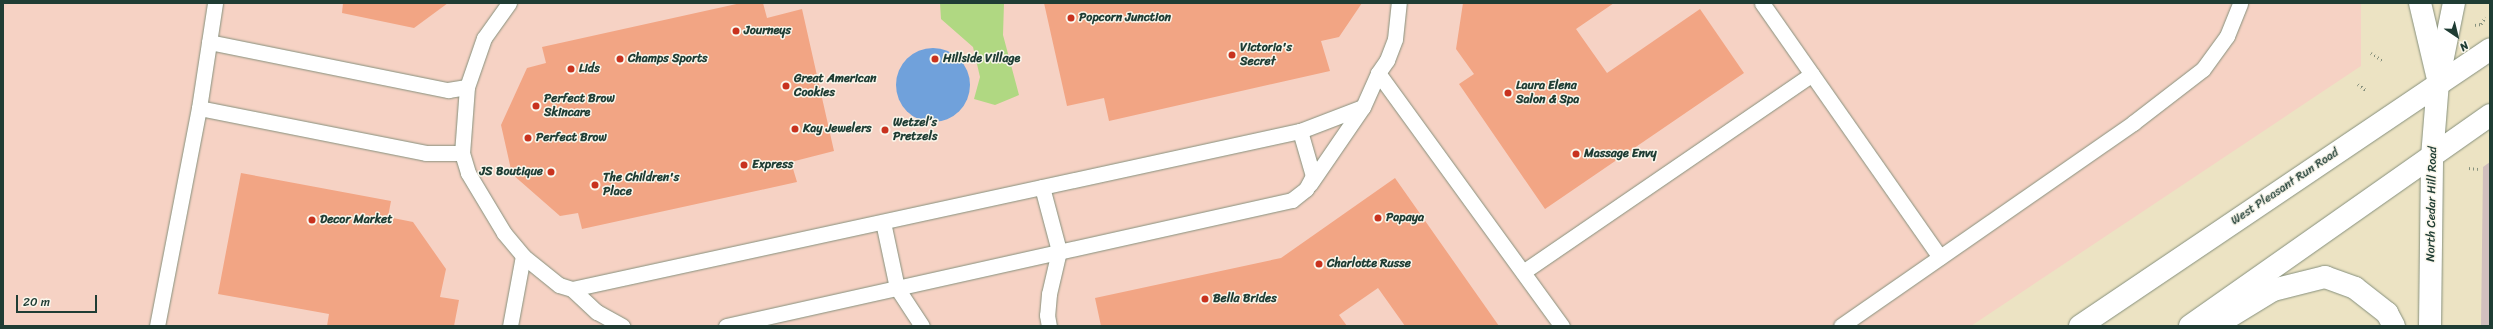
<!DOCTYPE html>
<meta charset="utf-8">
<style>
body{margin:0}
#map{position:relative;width:2493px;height:329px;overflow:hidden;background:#ece3c3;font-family:Sriracha,sans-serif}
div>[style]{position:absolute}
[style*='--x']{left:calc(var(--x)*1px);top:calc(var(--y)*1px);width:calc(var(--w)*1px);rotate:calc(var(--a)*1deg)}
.built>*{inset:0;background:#f6d2c4}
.industrial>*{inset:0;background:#d1bfbe}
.green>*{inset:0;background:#b0d882}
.water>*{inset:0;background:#70a1db}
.round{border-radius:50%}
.building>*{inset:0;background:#f2a584}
.path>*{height:2.5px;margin-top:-1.25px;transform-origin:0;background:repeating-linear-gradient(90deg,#86907c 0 1px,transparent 0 4px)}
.roads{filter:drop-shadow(0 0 1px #86907c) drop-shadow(0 0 1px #86907c)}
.lane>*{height:15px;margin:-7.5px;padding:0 7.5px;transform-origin:7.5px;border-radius:7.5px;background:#fff}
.secondary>*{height:22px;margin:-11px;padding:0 11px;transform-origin:11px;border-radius:11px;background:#fff}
.dots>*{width:11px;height:11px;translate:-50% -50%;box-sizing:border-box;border:2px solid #fbf7ec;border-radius:50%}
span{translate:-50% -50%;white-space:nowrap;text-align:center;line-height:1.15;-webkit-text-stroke:3px #fbf7ec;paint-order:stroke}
.poi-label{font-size:12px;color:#1f3d34;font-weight:700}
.left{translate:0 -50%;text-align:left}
.right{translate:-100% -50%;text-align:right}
.street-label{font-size:12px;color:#1f3d34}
.frame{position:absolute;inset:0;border:4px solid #1f3d34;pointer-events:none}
.north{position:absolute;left:2437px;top:16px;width:40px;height:40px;-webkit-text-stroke:3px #fbf7ec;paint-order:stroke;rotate:145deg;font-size:11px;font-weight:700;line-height:16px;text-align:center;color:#1f3d34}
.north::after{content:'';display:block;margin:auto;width:14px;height:18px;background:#1f3d34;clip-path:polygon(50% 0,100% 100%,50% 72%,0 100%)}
.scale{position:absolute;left:16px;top:295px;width:81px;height:18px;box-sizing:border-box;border:2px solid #1f3d34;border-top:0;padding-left:5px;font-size:12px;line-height:14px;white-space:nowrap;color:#1f3d34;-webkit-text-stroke:3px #fbf7ec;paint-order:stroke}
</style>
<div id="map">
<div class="built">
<i style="clip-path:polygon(3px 3px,2361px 3px,2361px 66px,1971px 326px,3px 326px)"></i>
</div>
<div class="industrial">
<i style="clip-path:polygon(2490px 162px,2490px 326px,2481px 326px,2483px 167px)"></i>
</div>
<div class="green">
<i style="clip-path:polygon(940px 3px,1004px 3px,1003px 35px,1019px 95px,995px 105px,974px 99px,980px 77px,973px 47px,941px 19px)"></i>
</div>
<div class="water">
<i class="round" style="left:896px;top:48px;width:74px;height:74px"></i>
</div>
<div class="building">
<i style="clip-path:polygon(343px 3px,448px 3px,414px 28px,342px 13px)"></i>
<i style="clip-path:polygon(741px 3px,763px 3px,767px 18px,802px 9px,834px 151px,791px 162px,797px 182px,582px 229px,578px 213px,560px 216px,512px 174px,501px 125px,527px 68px,546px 63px,542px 47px)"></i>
<i style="clip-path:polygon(1044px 3px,1362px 3px,1339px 37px,1321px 41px,1330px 71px,1109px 121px,1104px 98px,1067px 106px)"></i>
<i style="clip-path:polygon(1463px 3px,1614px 3px,1576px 29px,1607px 73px,1700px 9px,1744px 73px,1545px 209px,1459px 84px,1474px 74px,1456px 49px)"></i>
<i style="clip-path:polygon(241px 173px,391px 201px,388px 217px,413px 222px,446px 269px,440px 297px,459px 300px,454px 326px,327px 326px,329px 314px,218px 294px)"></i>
<i style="clip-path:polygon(1395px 178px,1499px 326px,1405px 326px,1378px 288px,1339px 315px,1347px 326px,1101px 326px,1095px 298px,1281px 258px)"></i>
</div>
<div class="path">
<i style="--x:2475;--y:25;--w:6;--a:-9"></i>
<i style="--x:2481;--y:24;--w:8;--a:-60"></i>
<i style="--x:2371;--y:53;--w:15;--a:32"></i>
<i style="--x:2358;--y:84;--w:10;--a:37"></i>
<i style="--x:2469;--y:168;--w:9;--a:6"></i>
</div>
<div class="roads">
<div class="lane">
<i style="--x:509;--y:3;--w:43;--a:125.5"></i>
<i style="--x:484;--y:38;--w:52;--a:109.1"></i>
<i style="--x:467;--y:87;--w:66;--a:94.3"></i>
<i style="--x:462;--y:153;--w:21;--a:73"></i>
<i style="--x:468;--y:173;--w:70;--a:59"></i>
<i style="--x:504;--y:233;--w:30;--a:50"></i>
<i style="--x:523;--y:256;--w:46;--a:38.9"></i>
<i style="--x:559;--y:285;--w:14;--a:17"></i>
<i style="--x:572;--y:289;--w:34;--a:43"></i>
<i style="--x:597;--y:312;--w:29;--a:29"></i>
<i style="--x:1762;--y:3;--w:310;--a:55"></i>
<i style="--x:209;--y:42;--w:244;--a:11.4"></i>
<i style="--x:448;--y:90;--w:19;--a:-9"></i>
<i style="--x:1378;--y:73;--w:313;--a:54"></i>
<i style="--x:199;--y:108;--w:231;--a:11.2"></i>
<i style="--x:426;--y:153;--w:36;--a:0"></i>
<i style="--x:1310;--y:184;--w:93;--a:-55.5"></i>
<i style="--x:1363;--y:107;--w:37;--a:-66"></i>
<i style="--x:1378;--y:73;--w:16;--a:-55"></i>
<i style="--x:1387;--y:60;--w:22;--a:-69"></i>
<i style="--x:1395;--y:39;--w:36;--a:-84"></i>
<i style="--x:1042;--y:187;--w:66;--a:75.1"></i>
<i style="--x:1059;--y:251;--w:44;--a:103.1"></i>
<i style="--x:1049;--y:294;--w:21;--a:95"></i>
<i style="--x:1047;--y:315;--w:11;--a:80"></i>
<i style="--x:883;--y:222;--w:67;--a:78"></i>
<i style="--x:897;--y:288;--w:45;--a:56.7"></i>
<i style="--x:1523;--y:272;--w:350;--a:-34.4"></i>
<i style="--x:572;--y:289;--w:745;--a:-12.25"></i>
<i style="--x:1300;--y:131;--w:67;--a:-20.9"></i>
<i style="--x:157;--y:326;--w:222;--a:-79.1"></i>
<i style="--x:199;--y:108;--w:106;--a:-81.3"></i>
<i style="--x:510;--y:326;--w:71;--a:-79.5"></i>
<i style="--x:726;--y:326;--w:580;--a:-12.55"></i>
<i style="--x:1292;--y:200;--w:18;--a:-38"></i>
<i style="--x:1306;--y:189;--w:15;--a:-62"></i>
<i style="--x:1313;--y:176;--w:47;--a:-106.1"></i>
<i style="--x:1841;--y:326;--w:356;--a:-34.8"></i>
<i style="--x:2133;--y:123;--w:88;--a:-37.6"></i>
<i style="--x:2203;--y:69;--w:41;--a:-54"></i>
<i style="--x:2227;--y:36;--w:35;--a:-68"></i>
</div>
<div class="secondary">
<i style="--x:2420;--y:3;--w:74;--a:76.7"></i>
<i style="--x:2080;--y:326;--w:495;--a:-34"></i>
<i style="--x:2190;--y:326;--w:367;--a:-35.1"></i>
<i style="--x:2214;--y:326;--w:69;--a:-31.4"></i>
<i style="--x:2273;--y:290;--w:54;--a:-14"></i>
<i style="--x:2325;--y:277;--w:32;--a:20"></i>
<i style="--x:2355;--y:288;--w:41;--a:38"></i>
<i style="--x:2387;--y:313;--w:15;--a:62"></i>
<i style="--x:2430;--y:326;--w:169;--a:-89.3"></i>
<i style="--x:2432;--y:157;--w:75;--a:-85.4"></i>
<i style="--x:2438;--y:82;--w:81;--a:-78.6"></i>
</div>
</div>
<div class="dots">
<i style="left:1071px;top:18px;background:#c8321e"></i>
<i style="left:736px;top:31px;background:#c8321e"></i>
<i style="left:1232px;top:55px;background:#c8321e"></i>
<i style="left:620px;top:59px;background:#c8321e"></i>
<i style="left:935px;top:59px;background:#c8321e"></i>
<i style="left:571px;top:69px;background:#c8321e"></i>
<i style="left:786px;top:86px;background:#c8321e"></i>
<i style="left:1508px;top:93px;background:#c8321e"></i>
<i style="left:536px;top:106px;background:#c8321e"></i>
<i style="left:795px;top:129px;background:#c8321e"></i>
<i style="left:885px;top:130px;background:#c8321e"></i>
<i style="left:528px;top:138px;background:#c8321e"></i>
<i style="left:1576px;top:154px;background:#c8321e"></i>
<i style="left:744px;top:165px;background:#c8321e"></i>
<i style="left:551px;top:172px;background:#c8321e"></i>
<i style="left:595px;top:185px;background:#c8321e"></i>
<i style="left:1378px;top:218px;background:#c8321e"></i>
<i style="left:312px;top:220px;background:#c8321e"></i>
<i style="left:1319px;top:264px;background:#c8321e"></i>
<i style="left:1205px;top:299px;background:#c8321e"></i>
</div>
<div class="poi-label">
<span class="left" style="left:1079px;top:18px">Popcorn Junction</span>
<span class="left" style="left:744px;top:31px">Journeys</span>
<span class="left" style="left:1240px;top:55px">Victoria's<br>Secret</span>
<span class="left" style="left:628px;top:59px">Champs Sports</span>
<span class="left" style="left:943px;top:59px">Hillside Village</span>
<span class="left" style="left:579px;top:69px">Lids</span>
<span class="left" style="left:794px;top:86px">Great American<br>Cookies</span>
<span class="left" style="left:1516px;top:93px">Laura Elena<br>Salon &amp; Spa</span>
<span class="left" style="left:544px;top:106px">Perfect Brow<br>Skincare</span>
<span class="left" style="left:893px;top:130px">Wetzel’s<br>Pretzels</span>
<span class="left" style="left:803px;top:129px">Kay Jewelers</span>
<span class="left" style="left:536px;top:138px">Perfect Brow</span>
<span class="left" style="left:1584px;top:154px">Massage Envy</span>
<span class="left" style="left:752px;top:165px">Express</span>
<span class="right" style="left:543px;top:172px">JS Boutique</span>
<span class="left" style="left:603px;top:185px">The Children's<br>Place</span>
<span class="left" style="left:1386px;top:218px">Papaya</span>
<span class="left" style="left:320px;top:220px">Decor Market</span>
<span class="left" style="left:1327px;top:264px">Charlotte Russe</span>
<span class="left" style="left:1213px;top:299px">Bella Brides</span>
</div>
<div class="street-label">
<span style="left:2285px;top:187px;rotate:-34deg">West Pleasant Run Road</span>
<span style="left:2432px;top:204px;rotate:-89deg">North Cedar Hill Road</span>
</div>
<div class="frame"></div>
<div class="north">N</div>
<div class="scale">20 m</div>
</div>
